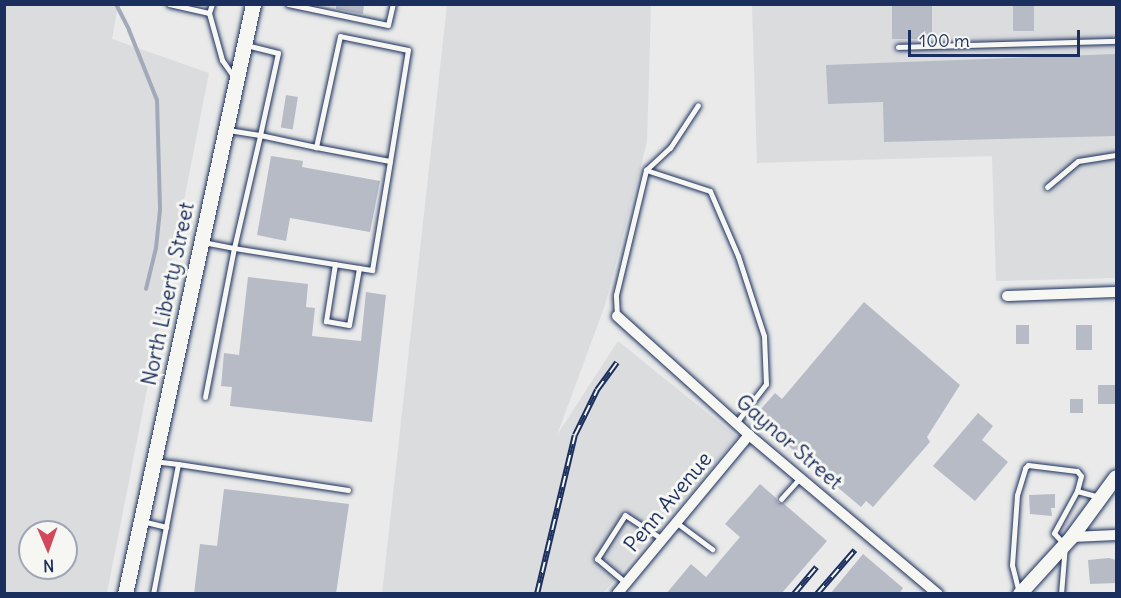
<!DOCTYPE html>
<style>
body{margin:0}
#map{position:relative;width:1121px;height:598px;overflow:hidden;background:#e9eae9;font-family:Delius,sans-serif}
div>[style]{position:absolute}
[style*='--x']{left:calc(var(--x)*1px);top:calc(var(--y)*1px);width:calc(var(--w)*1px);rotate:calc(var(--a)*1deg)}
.built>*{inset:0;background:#dadcde}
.stream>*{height:4px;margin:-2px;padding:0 2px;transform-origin:2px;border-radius:2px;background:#a2aaba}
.building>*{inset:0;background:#b6bbc6;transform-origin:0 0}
.roads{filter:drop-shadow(0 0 2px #1b2f5e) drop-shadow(0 0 2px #1b2f5e)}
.service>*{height:5px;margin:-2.5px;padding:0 2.5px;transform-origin:2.5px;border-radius:2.5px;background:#f6f6f2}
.minor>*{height:10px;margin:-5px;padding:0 5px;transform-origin:5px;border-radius:5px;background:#f6f6f2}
.tertiary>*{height:14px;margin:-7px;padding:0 7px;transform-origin:7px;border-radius:7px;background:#f6f6f2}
.secondary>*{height:15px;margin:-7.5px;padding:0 7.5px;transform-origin:7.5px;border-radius:7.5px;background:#f6f6f2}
.rail>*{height:6px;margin-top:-3px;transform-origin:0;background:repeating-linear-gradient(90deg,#f6f6f2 0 11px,#1b2f5e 0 22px);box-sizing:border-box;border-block:2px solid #1b2f5e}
span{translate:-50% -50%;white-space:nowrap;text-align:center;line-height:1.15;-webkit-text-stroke:6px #f6f6f2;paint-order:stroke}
.street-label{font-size:21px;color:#1b2f5e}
.frame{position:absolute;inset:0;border:6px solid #1b2f5e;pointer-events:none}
.north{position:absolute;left:18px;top:520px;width:60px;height:60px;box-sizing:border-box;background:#f6f6f2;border:2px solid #9ea6b7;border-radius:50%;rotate:178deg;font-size:16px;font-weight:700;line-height:24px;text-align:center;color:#1b2f5e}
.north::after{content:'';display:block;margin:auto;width:21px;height:27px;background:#d1495b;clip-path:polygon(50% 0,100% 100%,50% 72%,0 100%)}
.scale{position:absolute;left:908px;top:30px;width:172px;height:27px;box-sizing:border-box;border:3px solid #1b2f5e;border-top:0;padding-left:8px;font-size:18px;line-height:21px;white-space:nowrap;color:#1b2f5e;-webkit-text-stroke:4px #f6f6f2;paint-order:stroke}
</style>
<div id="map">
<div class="built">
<i style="clip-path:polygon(evenodd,4px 5px,118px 5px,112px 39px,209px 73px,107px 593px,5px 593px,4px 5px,30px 532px,66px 532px,66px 568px,30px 568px,30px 532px)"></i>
<i style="clip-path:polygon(447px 5px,651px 5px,647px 142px,605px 305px,557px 435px,618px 341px,737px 437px,603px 593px,382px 594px)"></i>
<i style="clip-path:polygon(752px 5px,1116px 5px,1116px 278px,996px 281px,992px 156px,757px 163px)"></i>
</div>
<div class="stream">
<i style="--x:116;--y:4;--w:29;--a:63"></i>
<i style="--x:129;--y:30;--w:75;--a:68.2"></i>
<i style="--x:157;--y:100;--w:110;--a:88.4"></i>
<i style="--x:160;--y:210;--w:38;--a:96"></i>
<i style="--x:156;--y:248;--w:42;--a:103.7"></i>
</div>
<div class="building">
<i style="clip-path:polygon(336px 4px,364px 4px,363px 14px,336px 9px)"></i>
<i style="left:892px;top:4px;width:40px;height:35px"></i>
<i style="left:1013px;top:4px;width:21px;height:27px"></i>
<i style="clip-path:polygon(1116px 54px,1116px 136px,884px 142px,883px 102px,828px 104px,826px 65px)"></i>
<i style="left:286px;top:95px;width:12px;height:33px;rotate:9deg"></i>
<i style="clip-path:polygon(271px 156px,303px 161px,302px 167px,380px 181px,370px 232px,290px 218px,286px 241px,257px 235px)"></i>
<i style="clip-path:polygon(248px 277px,308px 284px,306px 307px,315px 308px,312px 336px,361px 341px,366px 292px,386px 295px,372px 422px,230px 406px,232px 387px,221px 386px,224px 353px,239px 355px)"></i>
<i style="clip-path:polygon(864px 302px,960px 385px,927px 437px,930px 442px,873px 507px,866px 501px,861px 507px,754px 417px,775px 393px,782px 399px)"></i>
<i style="left:1016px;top:325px;width:13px;height:19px"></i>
<i style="left:1076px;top:325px;width:16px;height:25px"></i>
<i style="left:1098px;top:385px;width:18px;height:19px"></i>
<i style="left:1070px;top:399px;width:13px;height:14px"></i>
<i style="clip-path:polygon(978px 413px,993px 426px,982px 440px,1008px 462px,975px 501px,933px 466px)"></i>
<i style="clip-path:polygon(760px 484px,776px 498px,778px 503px,783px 503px,827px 541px,781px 594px,666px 594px,691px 564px,706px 577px,740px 537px,725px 524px)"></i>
<i style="clip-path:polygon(224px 489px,349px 504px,336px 594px,194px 594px,200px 544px,217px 546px)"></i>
<i style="clip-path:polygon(1055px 494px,1055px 508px,1051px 508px,1052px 516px,1030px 514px,1029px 495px)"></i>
<i style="clip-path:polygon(863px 554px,903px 588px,899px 594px,830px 594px)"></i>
<i style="clip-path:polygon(1109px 558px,1116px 560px,1116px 583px,1090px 584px,1088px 560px)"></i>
</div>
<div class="roads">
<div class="service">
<i style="--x:169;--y:4;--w:41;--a:12.7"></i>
<i style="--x:209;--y:13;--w:9;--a:-72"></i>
<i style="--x:288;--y:4;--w:102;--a:11.9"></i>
<i style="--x:388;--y:25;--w:22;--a:-77"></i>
<i style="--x:209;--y:13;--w:49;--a:74.5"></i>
<i style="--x:222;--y:60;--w:19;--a:55"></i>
<i style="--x:898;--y:47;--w:218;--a:-1.6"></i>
<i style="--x:228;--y:130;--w:32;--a:9"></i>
<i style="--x:260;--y:135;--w:84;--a:-77.6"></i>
<i style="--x:278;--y:53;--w:33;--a:-166"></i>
<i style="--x:646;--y:170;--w:67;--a:18.2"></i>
<i style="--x:710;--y:191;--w:71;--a:66.7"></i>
<i style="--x:738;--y:256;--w:84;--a:72"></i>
<i style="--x:764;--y:336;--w:48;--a:87.6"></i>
<i style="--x:766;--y:384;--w:49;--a:127.6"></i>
<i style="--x:1047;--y:187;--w:40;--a:-40"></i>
<i style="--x:1078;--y:161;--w:38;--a:-9"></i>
<i style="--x:203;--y:242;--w:32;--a:11"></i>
<i style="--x:234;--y:248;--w:116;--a:-77"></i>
<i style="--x:260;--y:135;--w:57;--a:12.1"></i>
<i style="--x:335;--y:264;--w:58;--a:99"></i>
<i style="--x:326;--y:321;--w:23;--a:10"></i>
<i style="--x:349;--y:325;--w:58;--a:-80"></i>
<i style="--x:617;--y:316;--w:21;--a:-93"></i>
<i style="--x:616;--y:295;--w:129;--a:-76.5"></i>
<i style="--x:646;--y:170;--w:33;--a:-43"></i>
<i style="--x:670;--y:148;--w:51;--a:-56.9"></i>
<i style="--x:205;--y:397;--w:152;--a:-79"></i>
<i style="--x:234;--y:248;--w:140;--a:9.1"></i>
<i style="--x:372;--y:270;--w:110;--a:-80.6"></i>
<i style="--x:390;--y:161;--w:112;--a:-80.8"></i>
<i style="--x:408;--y:50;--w:69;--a:-168.4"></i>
<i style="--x:340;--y:36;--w:114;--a:102.2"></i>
<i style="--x:316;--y:147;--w:75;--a:10.7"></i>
<i style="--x:178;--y:464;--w:172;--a:8.7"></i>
<i style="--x:781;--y:499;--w:28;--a:-48"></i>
<i style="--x:142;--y:521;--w:25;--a:14"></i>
<i style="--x:677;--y:523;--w:44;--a:36.6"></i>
<i style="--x:626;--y:583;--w:38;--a:-140"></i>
<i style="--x:597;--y:559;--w:52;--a:-57.5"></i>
<i style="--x:625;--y:515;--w:44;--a:33"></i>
<i style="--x:1019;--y:593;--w:29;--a:-104"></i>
<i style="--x:1012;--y:565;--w:70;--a:-85.9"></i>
<i style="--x:1017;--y:495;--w:28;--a:-73"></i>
<i style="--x:1025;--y:468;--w:4;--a:-45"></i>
<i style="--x:1028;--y:465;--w:49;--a:7"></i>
<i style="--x:1077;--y:471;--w:6;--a:51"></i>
<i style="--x:1081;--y:476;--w:16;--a:105"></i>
<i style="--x:1077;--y:491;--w:24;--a:15"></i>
<i style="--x:153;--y:594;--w:132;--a:-79.1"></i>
<i style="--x:178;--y:464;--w:23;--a:-173"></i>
<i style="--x:1061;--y:594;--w:49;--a:-85.3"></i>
<i style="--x:1065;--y:545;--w:16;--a:-133"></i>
<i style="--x:1054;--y:533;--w:48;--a:-61.3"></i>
</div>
<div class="minor">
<i style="--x:1007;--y:296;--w:109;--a:-2.1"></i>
<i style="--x:617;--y:316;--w:178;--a:42"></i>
<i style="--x:749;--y:435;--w:247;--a:40.1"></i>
<i style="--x:1072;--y:537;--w:44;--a:-2.6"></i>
<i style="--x:617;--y:594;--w:207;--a:-50.3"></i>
</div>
<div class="tertiary">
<i style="--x:1020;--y:594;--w:77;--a:-47.6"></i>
<i style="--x:1072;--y:537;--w:74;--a:-53.7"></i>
</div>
<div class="secondary">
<i style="--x:125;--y:594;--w:604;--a:-77.76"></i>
</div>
</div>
<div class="rail">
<i style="--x:537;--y:594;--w:163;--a:-76.6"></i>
<i style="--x:575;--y:435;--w:50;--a:-63.9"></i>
<i style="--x:597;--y:390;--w:34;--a:-54"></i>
<i style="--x:794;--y:594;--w:35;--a:-50"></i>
<i style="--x:817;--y:594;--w:58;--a:-49.2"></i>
</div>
<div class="street-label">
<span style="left:168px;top:294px;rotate:-78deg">North Liberty Street</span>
<span style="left:789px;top:442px;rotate:41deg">Gaynor Street</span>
<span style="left:668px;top:502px;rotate:-50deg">Penn Avenue</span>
</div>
<div class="frame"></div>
<div class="north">N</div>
<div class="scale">100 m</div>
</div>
